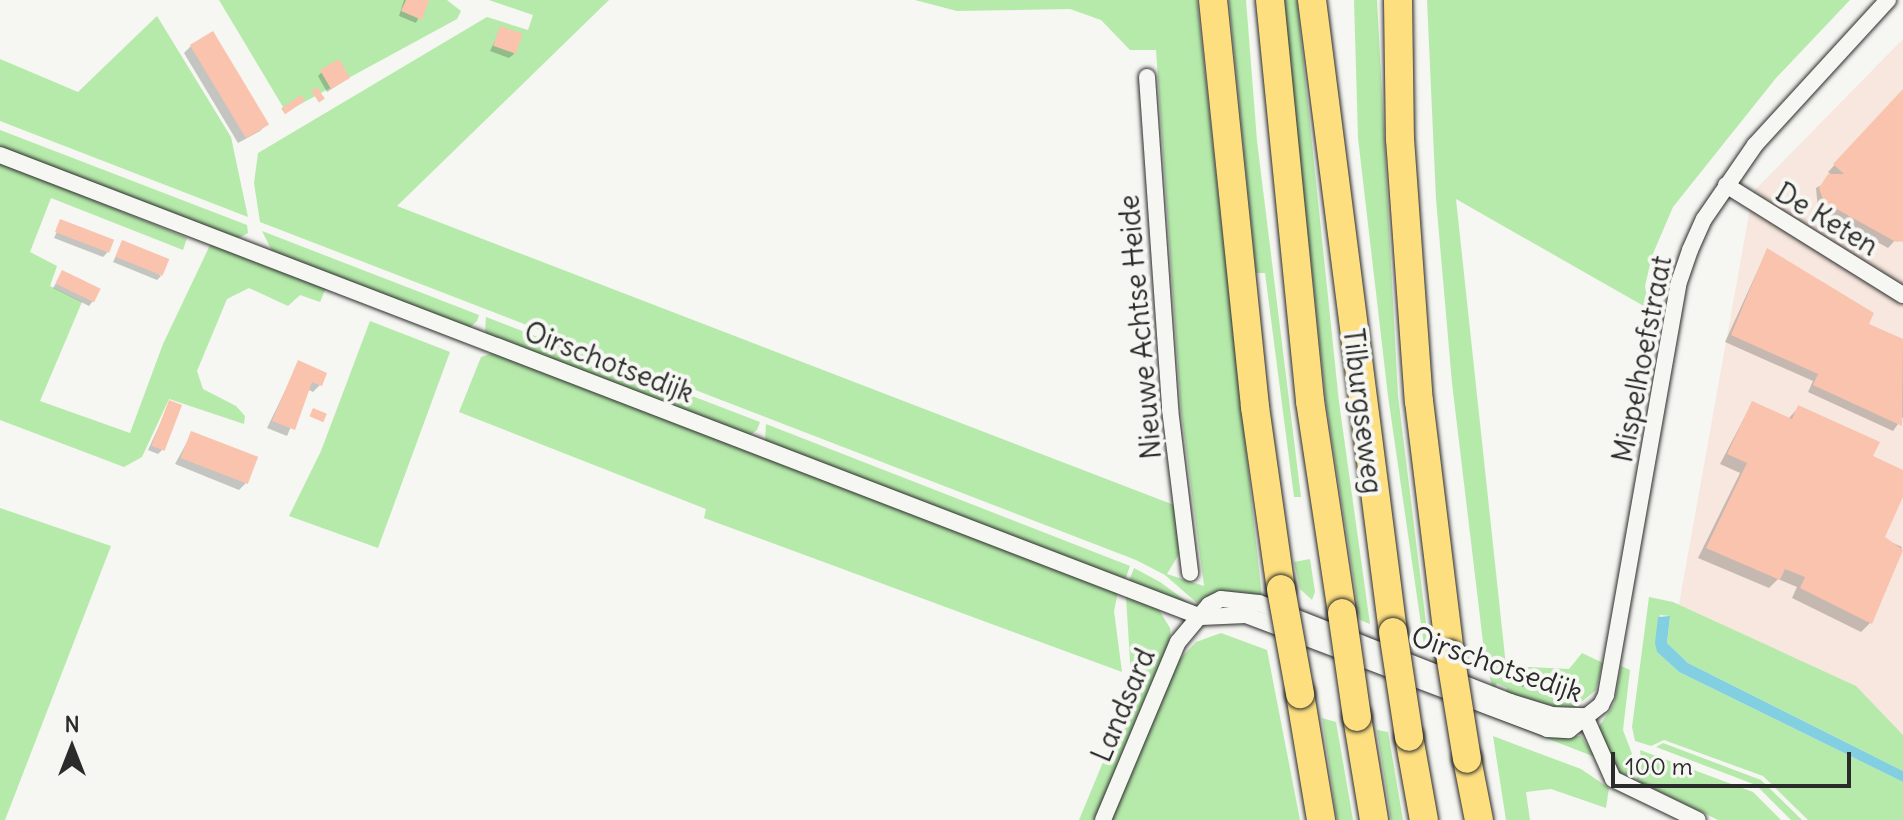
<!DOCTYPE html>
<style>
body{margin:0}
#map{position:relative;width:1903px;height:820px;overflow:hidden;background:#f6f6f2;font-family:Delius,sans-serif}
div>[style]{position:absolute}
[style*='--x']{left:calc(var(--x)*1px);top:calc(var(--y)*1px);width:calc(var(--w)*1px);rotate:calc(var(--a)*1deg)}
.built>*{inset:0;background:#f7e7de}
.green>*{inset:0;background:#b6eaab}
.water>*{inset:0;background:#81cfe0}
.shadow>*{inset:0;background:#0003}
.building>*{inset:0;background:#fac3ae;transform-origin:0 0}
.roads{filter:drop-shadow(0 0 2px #2b2b2b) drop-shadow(0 0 2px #2b2b2b)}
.street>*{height:16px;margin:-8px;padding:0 8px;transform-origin:8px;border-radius:8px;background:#f6f6f2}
.highway>*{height:28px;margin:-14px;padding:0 14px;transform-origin:14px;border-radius:14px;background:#fedf80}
.bridges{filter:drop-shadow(0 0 2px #2b2b2b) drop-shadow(0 0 2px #2b2b2b)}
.highway-bridge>*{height:28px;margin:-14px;padding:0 14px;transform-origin:14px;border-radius:14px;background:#fedf80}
span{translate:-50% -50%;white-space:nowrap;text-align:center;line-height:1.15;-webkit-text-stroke:8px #f6f6f2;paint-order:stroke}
.street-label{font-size:28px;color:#2b2b2b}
.north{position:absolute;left:32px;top:708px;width:80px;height:80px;-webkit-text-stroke:6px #f6f6f2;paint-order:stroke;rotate:0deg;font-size:22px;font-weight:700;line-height:32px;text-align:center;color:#2b2b2b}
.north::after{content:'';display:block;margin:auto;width:28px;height:36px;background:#2b2b2b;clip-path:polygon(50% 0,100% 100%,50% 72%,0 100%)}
.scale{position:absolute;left:1611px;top:752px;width:240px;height:36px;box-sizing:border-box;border:4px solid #2b2b2b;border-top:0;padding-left:10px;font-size:24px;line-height:28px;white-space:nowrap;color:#2b2b2b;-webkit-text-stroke:6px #f6f6f2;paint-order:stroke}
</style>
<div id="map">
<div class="built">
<i style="clip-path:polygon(1903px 39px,1903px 743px,1674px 632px,1753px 192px)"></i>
</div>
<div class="green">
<i style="clip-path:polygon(219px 0,447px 0,461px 11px,457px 19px,286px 112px)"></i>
<i style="clip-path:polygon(489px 0,609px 0,397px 206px,1174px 505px,1179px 554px,1167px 574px,1204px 586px,1181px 410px,1156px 50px,1130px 50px,1101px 20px,1070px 9px,957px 11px,915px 0,1197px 0,1262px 597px,1228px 592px,1197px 603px,1165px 575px,1136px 560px,260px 222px,254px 183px,258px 153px,487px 17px,528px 30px,533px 15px)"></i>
<i style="clip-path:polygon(1229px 0,1246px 0,1257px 141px,1301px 497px,1294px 497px,1265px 273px,1256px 273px)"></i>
<i style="clip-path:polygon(1283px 0,1297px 0,1339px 402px,1370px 624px,1360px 620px,1326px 402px)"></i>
<i style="clip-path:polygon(1354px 0,1377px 0,1398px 396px,1429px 647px,1424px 645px,1388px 396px,1358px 138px)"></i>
<i style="clip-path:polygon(1427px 0,1850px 0,1776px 78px,1673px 207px,1652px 256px,1645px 286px,1649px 309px,1456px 199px,1506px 666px,1569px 669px,1582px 653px,1603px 663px,1596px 690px,1574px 708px,1553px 711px,1505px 694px,1507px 688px,1497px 683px,1493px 690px,1485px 659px,1452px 383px,1436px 199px)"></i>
<i style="clip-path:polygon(157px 16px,231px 137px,248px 217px,0 121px,0 59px,78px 92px)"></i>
<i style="clip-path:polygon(0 130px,247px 225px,248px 233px,237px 239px,0 147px)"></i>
<i style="clip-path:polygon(0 162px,187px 238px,183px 250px,51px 198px,30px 252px,57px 266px,50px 286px,82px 302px,40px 401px,130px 433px,163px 344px,211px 243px,326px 288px,320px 302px,300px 295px,288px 306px,249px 288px,227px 299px,197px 371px,203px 389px,236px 406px,245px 416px,244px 424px,169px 399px,142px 457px,124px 467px,0 420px)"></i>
<i style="clip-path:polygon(262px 231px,479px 315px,477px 321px,469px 328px,272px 251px)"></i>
<i style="clip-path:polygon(486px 317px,760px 422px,757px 430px,749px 436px,485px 334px)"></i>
<i style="clip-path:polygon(370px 321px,450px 352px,378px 548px,289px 516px,321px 451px)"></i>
<i style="clip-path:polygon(493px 353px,1118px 592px,1114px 611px,1122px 672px,704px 518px,706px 509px,459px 412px,481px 357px)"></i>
<i style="clip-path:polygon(766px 424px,1130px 566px,1125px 580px,765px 442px)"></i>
<i style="clip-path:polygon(0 508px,111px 546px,5px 820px,0 820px)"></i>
<i style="clip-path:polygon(1310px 559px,1315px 592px,1312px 600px,1300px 589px,1294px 562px)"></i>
<i style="clip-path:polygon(1134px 568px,1160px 582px,1193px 606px,1129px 581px)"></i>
<i style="clip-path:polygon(1126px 597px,1159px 610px,1170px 628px,1171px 640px,1094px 820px,1079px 820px,1132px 692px)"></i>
<i style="clip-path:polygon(1649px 597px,1673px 602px,1856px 686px,1903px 735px,1903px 771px,1688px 663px,1667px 643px,1670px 616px,1660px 615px,1657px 652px,1679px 672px,1903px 782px,1903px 820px,1808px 820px,1763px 776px,1664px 740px,1651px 746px,1635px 741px,1632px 727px)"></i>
<i style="clip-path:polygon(1242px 620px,1564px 737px,1581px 736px,1595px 757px)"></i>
<i style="clip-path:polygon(1221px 633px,1267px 650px,1300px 820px,1111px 820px,1179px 660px,1196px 642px)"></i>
<i style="clip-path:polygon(1621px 666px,1630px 670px,1623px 730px,1634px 759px,1628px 776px,1616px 771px,1598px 728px,1614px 704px)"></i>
<i style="clip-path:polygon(1322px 718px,1336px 722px,1353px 820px,1337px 820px)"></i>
<i style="clip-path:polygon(1377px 730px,1388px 732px,1403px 820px,1391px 820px)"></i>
<i style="clip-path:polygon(1493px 736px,1581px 769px,1609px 788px,1606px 808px,1551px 789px,1526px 792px,1530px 820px,1506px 820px)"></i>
<i style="clip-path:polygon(1663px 743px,1761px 780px,1802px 820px,1791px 820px,1756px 785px,1656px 747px)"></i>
<i style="clip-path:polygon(1640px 750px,1753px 792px,1781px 820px,1718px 820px,1636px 780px,1642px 764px)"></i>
</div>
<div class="water">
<i style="clip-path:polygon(1670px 616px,1667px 643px,1688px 663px,1903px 771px,1903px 782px,1679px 672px,1657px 652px,1655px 643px,1658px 617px)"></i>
</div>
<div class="shadow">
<i style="clip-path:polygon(404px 0,427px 0,416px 23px,399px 16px)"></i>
<i style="clip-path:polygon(501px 28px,514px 54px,509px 58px,490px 51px)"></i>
<i style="clip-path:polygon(191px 46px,267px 124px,260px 131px,238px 143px,184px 53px)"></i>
<i style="clip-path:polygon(322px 72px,344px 81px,327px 92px,318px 76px)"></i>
<i style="clip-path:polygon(1903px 92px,1903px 242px,1898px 237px,1888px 248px,1818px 209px,1816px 188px,1835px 178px,1828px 172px)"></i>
<i style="clip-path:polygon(61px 223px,112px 242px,107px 253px,103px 257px,54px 238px)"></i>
<i style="clip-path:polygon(122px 243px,161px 276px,157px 280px,113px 262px)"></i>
<i style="clip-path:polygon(1767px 250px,1866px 325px,1903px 341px,1903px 417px,1893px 431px,1808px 392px,1813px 381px,1725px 342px)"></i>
<i style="clip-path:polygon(63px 272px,93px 301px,89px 306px,53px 288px)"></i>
<i style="clip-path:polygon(299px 362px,320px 385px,313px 392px,307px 389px,287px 436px,267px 428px)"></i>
<i style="clip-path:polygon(170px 402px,162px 450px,158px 454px,148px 450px)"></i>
<i style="clip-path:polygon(1752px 403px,1788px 419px,1799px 407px,1871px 457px,1903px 472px,1903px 493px,1882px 538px,1902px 547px,1870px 623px,1861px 632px,1792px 598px,1797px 587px,1778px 579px,1769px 588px,1698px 558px,1740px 473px,1720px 464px)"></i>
<i style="clip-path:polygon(192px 433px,246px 483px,239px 490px,175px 464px)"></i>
<i style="clip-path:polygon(1527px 678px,1528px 685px,1522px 687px,1521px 681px)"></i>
</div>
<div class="building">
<i style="clip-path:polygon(406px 0,429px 0,422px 20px,401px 11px)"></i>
<i style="left:500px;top:26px;width:24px;height:21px;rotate:19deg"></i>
<i style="left:213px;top:31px;width:109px;height:27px;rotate:59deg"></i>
<i style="left:339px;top:59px;width:22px;height:22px;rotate:60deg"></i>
<i style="left:317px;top:87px;width:14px;height:7px;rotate:56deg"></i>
<i style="clip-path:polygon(1903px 89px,1903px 241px,1896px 242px,1824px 202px,1819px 188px,1828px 174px,1844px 174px,1833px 164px)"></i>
<i style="left:301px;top:95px;width:7px;height:24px;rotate:56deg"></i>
<i style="left:60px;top:219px;width:58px;height:14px;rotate:21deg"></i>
<i style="left:122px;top:240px;width:51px;height:18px;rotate:22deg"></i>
<i style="clip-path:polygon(1767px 248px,1874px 313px,1869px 324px,1903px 339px,1902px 426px,1813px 385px,1818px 374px,1731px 335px)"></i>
<i style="left:62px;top:270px;width:43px;height:15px;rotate:26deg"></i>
<i style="clip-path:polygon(298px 360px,327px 373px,322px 386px,312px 382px,295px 430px,272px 421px)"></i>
<i style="left:169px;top:400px;width:14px;height:49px;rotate:21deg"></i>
<i style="clip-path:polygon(1752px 401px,1792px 419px,1798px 405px,1880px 442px,1873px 456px,1903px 470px,1903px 497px,1885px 537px,1903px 550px,1872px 624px,1800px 588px,1805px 577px,1785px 569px,1780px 580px,1706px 548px,1747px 463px,1727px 454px)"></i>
<i style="left:313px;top:408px;width:15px;height:9px;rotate:23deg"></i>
<i style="left:191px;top:431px;width:72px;height:29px;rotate:21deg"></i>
</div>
<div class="roads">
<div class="street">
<i style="--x:1147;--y:77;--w:333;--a:86"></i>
<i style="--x:1170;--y:409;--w:165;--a:83"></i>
<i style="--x:0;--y:155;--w:1287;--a:21.04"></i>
<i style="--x:1201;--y:617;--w:45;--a:-2.5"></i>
<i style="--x:1246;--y:615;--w:322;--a:20.7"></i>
<i style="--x:1547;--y:729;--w:22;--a:3"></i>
<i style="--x:1569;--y:730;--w:41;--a:-38"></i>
<i style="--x:1601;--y:705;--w:11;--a:-63"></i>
<i style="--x:1606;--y:695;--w:416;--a:-80"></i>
<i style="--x:1678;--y:285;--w:37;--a:-71"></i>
<i style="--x:1690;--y:250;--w:34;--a:-66"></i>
<i style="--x:1704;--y:219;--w:90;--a:-55.4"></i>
<i style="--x:1755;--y:145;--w:197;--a:-47.5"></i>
<i style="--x:1726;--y:185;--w:208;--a:31.9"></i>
<i style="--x:1585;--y:716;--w:69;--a:66"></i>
<i style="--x:1613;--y:779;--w:94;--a:25.8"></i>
<i style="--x:1103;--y:820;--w:193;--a:-67.2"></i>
<i style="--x:1178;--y:642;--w:48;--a:-50"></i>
<i style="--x:1209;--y:605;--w:13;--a:-27"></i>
<i style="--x:1221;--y:599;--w:38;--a:6"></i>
<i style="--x:1259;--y:603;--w:270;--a:21.5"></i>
<i style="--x:1510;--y:702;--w:44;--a:17.2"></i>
<i style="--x:1552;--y:715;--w:33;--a:2"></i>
</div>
<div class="highway">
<i style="--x:1213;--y:0;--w:409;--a:84.1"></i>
<i style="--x:1255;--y:407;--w:184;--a:81.9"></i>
<i style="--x:1270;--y:0;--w:403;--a:84.3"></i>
<i style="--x:1310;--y:401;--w:214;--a:81.4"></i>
<i style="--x:1312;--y:0;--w:637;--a:82.7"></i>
<i style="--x:1398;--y:0;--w:139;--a:89.2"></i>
<i style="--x:1400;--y:139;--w:263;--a:85.9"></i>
<i style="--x:1419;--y:401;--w:255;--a:83"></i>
<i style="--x:1300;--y:694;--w:128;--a:80.5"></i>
<i style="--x:1357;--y:717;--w:104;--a:80.6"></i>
<i style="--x:1409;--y:737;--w:84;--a:79.8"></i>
<i style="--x:1467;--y:759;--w:62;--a:78.9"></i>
</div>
</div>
<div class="bridges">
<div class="highway-bridge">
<i style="--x:1281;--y:589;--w:107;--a:79.7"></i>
<i style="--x:1342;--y:613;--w:105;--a:81.8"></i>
<i style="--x:1393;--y:632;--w:106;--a:81.3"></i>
<i style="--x:1450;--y:654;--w:106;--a:80.8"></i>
</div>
</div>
<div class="street-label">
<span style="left:1827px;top:219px;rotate:31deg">De Keten</span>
<span style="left:1140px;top:327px;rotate:-95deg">Nieuwe Achtse Heide</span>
<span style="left:1642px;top:359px;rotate:-79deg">Mispelhoefstraat</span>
<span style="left:609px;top:362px;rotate:21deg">Oirschotsedijk</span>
<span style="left:1363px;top:411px;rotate:83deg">Tilburgseweg</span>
<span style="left:1497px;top:664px;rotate:19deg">Oirschotsedijk</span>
<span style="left:1123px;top:705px;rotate:-67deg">Landsard</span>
</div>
<div class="north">N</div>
<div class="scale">100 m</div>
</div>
